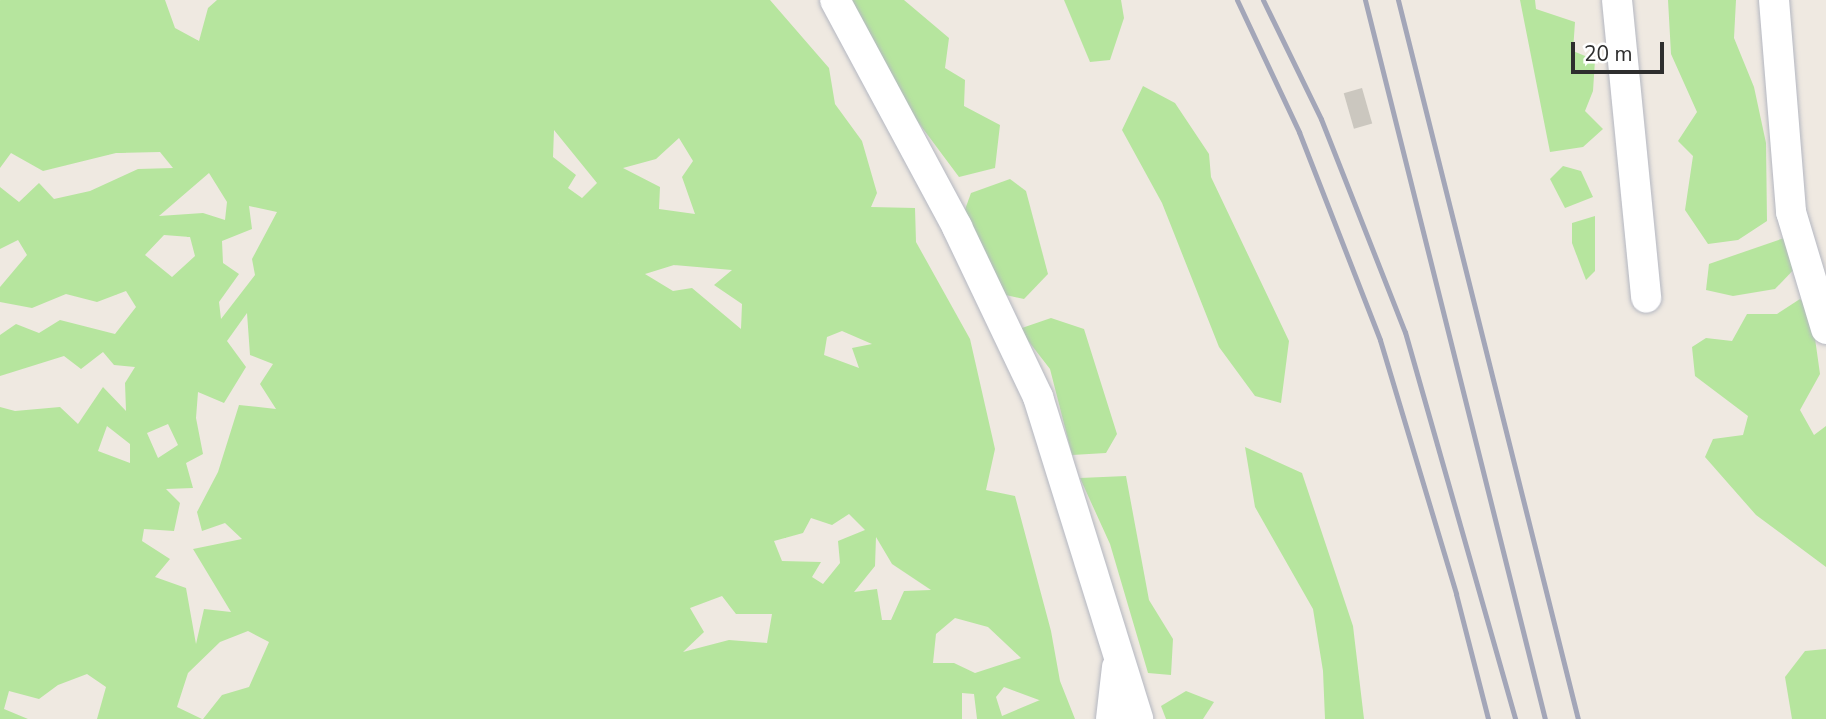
<!DOCTYPE html>
<style>
body{margin:0}
#map{position:relative;width:1826px;height:719px;overflow:hidden;background:#efe9e1;font-family:"Nunito Sans",sans-serif}
div>[style]{position:absolute}
[style*='--x']{left:calc(var(--x)*1px);top:calc(var(--y)*1px);width:calc(var(--w)*1px);rotate:calc(var(--a)*1deg)}
.green>*{inset:0;background:#b6e59e}
.building>*{inset:0;background:#cbc7bf;transform-origin:0 0}
.roads{filter:drop-shadow(0 0 2px #b4b7c1) drop-shadow(0 0 2px #b4b7c1)}
.minor>*{height:30px;margin:-15px;padding:0 15px;transform-origin:15px;border-radius:15px;background:#fff}
.rail>*{height:5px;margin:-2.5px;padding:0 2.5px;transform-origin:2.5px;border-radius:2.5px;background:#a3a6b8}
span{translate:-50% -50%;white-space:nowrap;text-align:center;line-height:1.15;-webkit-text-stroke:6px #fff;paint-order:stroke}
.scale{position:absolute;left:1571px;top:42px;width:93px;height:32px;box-sizing:border-box;border:4px solid #2e2e2e;border-top:0;padding-left:9px;font-size:21px;line-height:24px;white-space:nowrap;color:#2e2e2e;-webkit-text-stroke:5px #fff;paint-order:stroke}
</style>
<div id="map">
<div class="green">
<i style="clip-path:polygon(evenodd,0 0,165px 0,175px 28px,199px 41px,208px 8px,217px 0,770px 0,829px 68px,835px 104px,862px 141px,877px 193px,871px 207px,915px 208px,916px 242px,970px 339px,995px 449px,986px 490px,1015px 496px,1051px 631px,1060px 681px,1075px 719px,977px 719px,974px 694px,962px 693px,962px 719px,203px 719px,222px 695px,249px 687px,269px 642px,248px 631px,220px 642px,188px 673px,177px 707px,202px 719px,97px 719px,106px 687px,87px 674px,58px 685px,39px 699px,9px 691px,4px 709px,28px 719px,0 719px,0 407px,15px 411px,60px 407px,78px 424px,103px 387px,126px 411px,125px 383px,135px 367px,114px 365px,103px 352px,81px 369px,64px 356px,0 376px,0 335px,16px 324px,39px 333px,60px 320px,115px 334px,136px 307px,126px 291px,97px 302px,66px 294px,32px 308px,0 302px,0 287px,27px 255px,18px 240px,0 249px,0 187px,19px 202px,39px 183px,54px 199px,90px 191px,138px 169px,173px 168px,160px 152px,116px 153px,43px 171px,11px 153px,0 168px,0 0,554px 130px,597px 183px,582px 198px,568px 188px,576px 175px,553px 157px,554px 130px,0 0,679px 138px,693px 161px,682px 177px,695px 214px,659px 209px,660px 187px,623px 168px,656px 159px,679px 138px,0 0,209px 173px,227px 202px,225px 220px,203px 213px,159px 216px,209px 173px,0 0,249px 206px,277px 212px,252px 259px,255px 275px,221px 319px,219px 302px,239px 274px,223px 263px,222px 241px,252px 229px,249px 206px,0 0,164px 235px,190px 237px,195px 256px,172px 277px,145px 255px,164px 235px,0 0,674px 265px,732px 270px,714px 285px,742px 304px,741px 329px,692px 288px,673px 291px,645px 274px,674px 265px,0 0,247px 313px,250px 355px,273px 364px,260px 384px,276px 409px,239px 405px,218px 472px,197px 512px,202px 531px,225px 523px,242px 539px,193px 549px,231px 612px,204px 609px,196px 644px,186px 588px,155px 577px,170px 559px,142px 541px,144px 529px,174px 531px,180px 503px,166px 489px,193px 488px,186px 463px,203px 454px,196px 418px,198px 392px,224px 403px,246px 367px,227px 341px,247px 313px,0 0,842px 331px,872px 344px,852px 348px,859px 368px,824px 355px,827px 337px,842px 331px,0 0,168px 424px,178px 445px,158px 458px,147px 433px,168px 424px,0 0,107px 426px,130px 444px,130px 463px,98px 451px,107px 426px,0 0,849px 514px,865px 530px,838px 541px,840px 563px,823px 584px,812px 577px,821px 562px,782px 561px,774px 541px,803px 533px,811px 518px,832px 525px,849px 514px,0 0,876px 537px,892px 564px,931px 590px,904px 591px,891px 620px,882px 620px,877px 589px,854px 592px,875px 566px,876px 537px,0 0,722px 596px,736px 614px,772px 614px,767px 643px,729px 640px,683px 652px,704px 632px,690px 608px,722px 596px,0 0,955px 618px,988px 627px,1021px 658px,975px 673px,954px 663px,933px 663px,936px 634px,955px 618px,0 0,1004px 687px,1039px 700px,1040px 700px,1002px 716px,996px 697px,1004px 687px)"></i>
<i style="clip-path:polygon(848px 0,904px 0,949px 38px,945px 68px,965px 80px,964px 106px,1000px 125px,995px 168px,959px 177px,915px 118px)"></i>
<i style="clip-path:polygon(1064px 0,1121px 0,1124px 18px,1110px 60px,1090px 62px)"></i>
<i style="clip-path:polygon(1520px 0,1535px 0,1536px 9px,1575px 22px,1573px 51px,1595px 60px,1593px 91px,1585px 111px,1603px 129px,1583px 147px,1550px 152px)"></i>
<i style="clip-path:polygon(1668px 0,1736px 0,1734px 38px,1754px 87px,1766px 143px,1767px 221px,1738px 240px,1708px 244px,1685px 210px,1693px 156px,1678px 141px,1697px 112px,1671px 54px)"></i>
<i style="clip-path:polygon(1143px 86px,1175px 103px,1209px 154px,1211px 177px,1289px 341px,1281px 403px,1255px 396px,1219px 347px,1162px 203px,1122px 130px)"></i>
<i style="clip-path:polygon(1563px 166px,1581px 171px,1593px 197px,1565px 208px,1550px 179px)"></i>
<i style="clip-path:polygon(1010px 179px,1026px 191px,1048px 274px,1024px 299px,1001px 294px,963px 215px,971px 193px)"></i>
<i style="clip-path:polygon(1595px 216px,1595px 271px,1586px 280px,1572px 243px,1572px 223px)"></i>
<i style="clip-path:polygon(1784px 238px,1800px 263px,1775px 289px,1733px 296px,1706px 290px,1709px 264px)"></i>
<i style="clip-path:polygon(1800px 299px,1811px 310px,1820px 374px,1800px 410px,1814px 435px,1826px 426px,1826px 567px,1756px 515px,1705px 457px,1713px 439px,1743px 435px,1748px 416px,1695px 376px,1692px 347px,1706px 338px,1732px 341px,1747px 314px,1777px 314px)"></i>
<i style="clip-path:polygon(1051px 318px,1084px 329px,1117px 434px,1106px 453px,1072px 455px,1050px 369px,1019px 329px)"></i>
<i style="clip-path:polygon(1245px 447px,1302px 473px,1353px 626px,1364px 719px,1325px 719px,1323px 671px,1313px 609px,1255px 507px)"></i>
<i style="clip-path:polygon(1126px 476px,1149px 600px,1173px 639px,1171px 675px,1148px 673px,1110px 544px,1080px 478px)"></i>
<i style="clip-path:polygon(1826px 649px,1826px 719px,1792px 719px,1785px 677px,1805px 651px)"></i>
<i style="clip-path:polygon(1186px 691px,1214px 702px,1203px 719px,1166px 719px,1161px 706px)"></i>
</div>
<div class="building">
<i style="left:1362px;top:88px;width:37px;height:19px;rotate:74deg"></i>
</div>
<div class="roads">
<div class="minor">
<i style="--x:835;--y:0;--w:258;--a:61.7"></i>
<i style="--x:957;--y:227;--w:188;--a:64.5"></i>
<i style="--x:1038;--y:397;--w:337;--a:72.7"></i>
<i style="--x:1617;--y:0;--w:299;--a:84.4"></i>
<i style="--x:1774;--y:0;--w:213;--a:85.4"></i>
<i style="--x:1791;--y:212;--w:122;--a:73.3"></i>
<i style="--x:1111;--y:719;--w:52;--a:-83.4"></i>
</div>
</div>
<div class="rail">
<i style="--x:1237;--y:0;--w:146;--a:64.8"></i>
<i style="--x:1299;--y:132;--w:223;--a:68.7"></i>
<i style="--x:1380;--y:340;--w:265;--a:73.3"></i>
<i style="--x:1456;--y:594;--w:129;--a:75.6"></i>
<i style="--x:1263;--y:0;--w:132;--a:64"></i>
<i style="--x:1321;--y:119;--w:229;--a:68.5"></i>
<i style="--x:1405;--y:332;--w:402;--a:74.1"></i>
<i style="--x:1365;--y:0;--w:741;--a:75.95"></i>
<i style="--x:1398;--y:0;--w:741;--a:75.95"></i>
</div>
<div class="scale">20 m</div>
</div>
